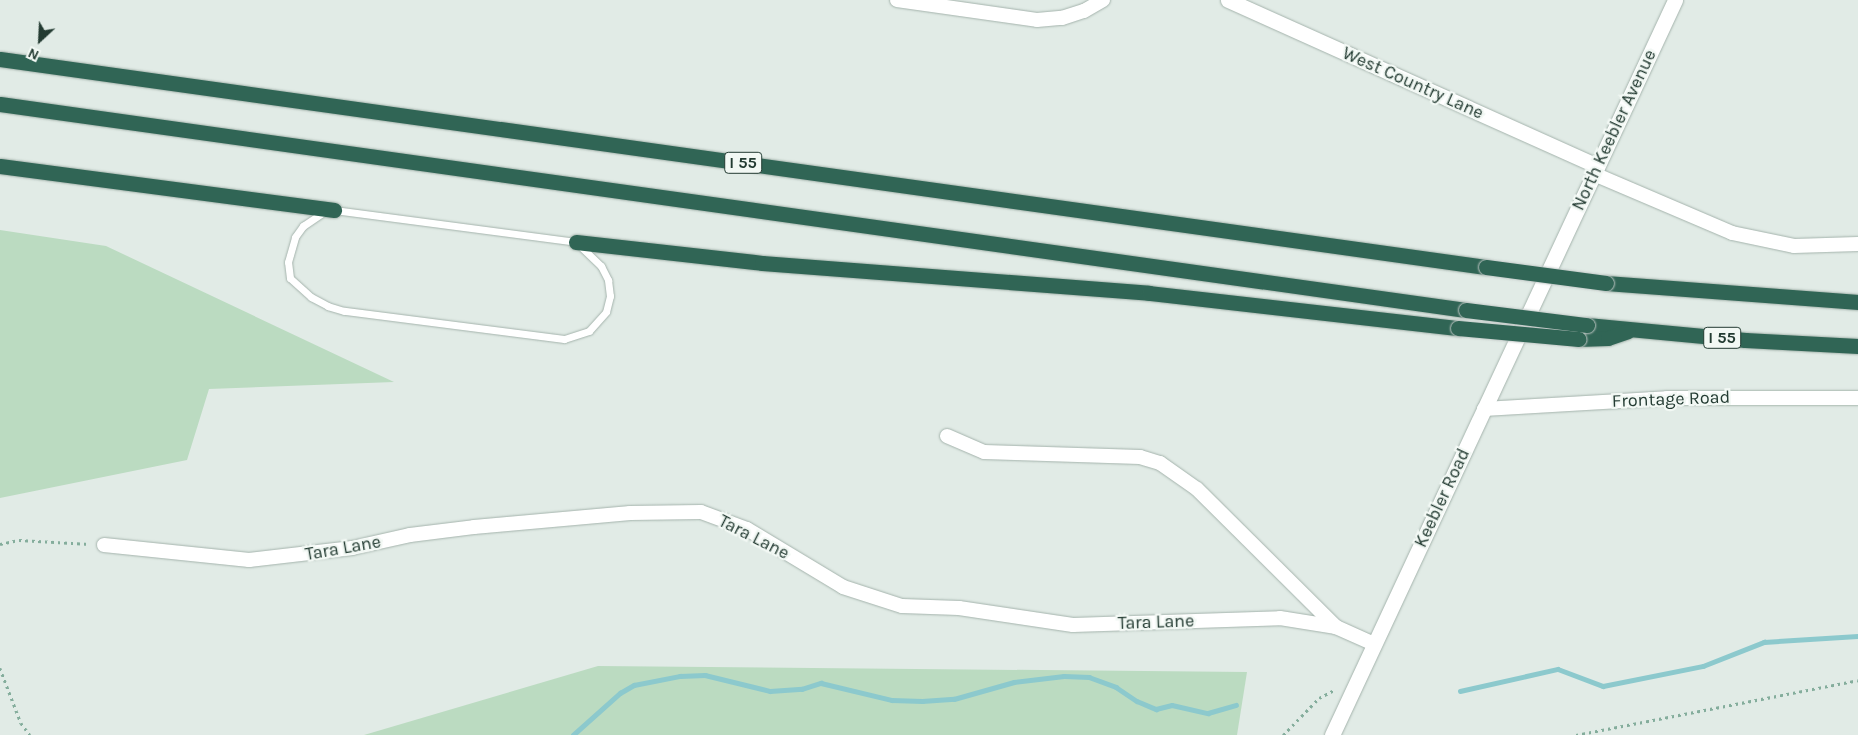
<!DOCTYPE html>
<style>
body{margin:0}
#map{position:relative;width:1858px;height:735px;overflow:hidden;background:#e1ebe6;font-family:Karla,sans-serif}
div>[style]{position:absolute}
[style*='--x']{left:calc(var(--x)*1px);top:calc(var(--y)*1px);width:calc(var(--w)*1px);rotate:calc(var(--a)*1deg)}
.green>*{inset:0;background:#bbdbc1}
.stream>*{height:4.5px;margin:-2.25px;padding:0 2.25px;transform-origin:2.25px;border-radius:2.25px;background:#8cc9cd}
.path>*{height:2.5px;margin-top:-1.25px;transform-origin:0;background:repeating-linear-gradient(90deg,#84ad9c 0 2.5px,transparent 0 6.5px)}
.roads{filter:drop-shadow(0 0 1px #a4b3ac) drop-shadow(0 0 1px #a4b3ac)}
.lane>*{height:7px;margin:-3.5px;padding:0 3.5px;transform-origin:3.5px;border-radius:3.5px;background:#fff}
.street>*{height:14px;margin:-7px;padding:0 7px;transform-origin:7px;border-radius:7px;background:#fff}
.secondary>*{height:15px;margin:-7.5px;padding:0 7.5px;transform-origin:7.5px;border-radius:7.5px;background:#fff}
.highway>*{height:15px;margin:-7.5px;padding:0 7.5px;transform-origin:7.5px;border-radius:7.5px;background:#306555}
.bridges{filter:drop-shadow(0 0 1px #c1c8c6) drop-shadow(0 0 1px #c1c8c6)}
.highway-bridge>*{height:15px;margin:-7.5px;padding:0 7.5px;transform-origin:7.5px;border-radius:7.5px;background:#306555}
span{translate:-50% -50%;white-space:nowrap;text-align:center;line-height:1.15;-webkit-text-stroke:4.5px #f2f8f4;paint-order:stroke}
.shield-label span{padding:1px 4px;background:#f2f8f4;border:1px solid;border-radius:4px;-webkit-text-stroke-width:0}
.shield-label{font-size:16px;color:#233b32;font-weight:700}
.street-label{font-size:18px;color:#233b32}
.north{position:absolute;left:15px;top:15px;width:50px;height:50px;-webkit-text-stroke:4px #f2f8f4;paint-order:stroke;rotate:205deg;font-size:14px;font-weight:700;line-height:20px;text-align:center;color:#233b32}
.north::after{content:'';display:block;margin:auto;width:18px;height:22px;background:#233b32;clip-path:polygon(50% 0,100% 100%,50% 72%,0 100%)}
</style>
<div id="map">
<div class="green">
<i style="clip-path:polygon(0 230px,106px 246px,394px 382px,209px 389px,187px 460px,0 498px)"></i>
<i style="clip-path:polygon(598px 666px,1247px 672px,1237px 735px,364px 735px)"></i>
</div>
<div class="stream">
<i style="--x:1460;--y:691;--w:100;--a:-12.7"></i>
<i style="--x:1558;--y:669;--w:48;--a:20.7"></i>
<i style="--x:1603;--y:686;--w:102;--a:-11.3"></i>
<i style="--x:1703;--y:666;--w:66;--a:-21.5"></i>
<i style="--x:1764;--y:642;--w:94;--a:-3.7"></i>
<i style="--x:573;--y:735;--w:63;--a:-41.8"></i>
<i style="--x:620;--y:693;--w:16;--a:-30"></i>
<i style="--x:634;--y:685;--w:47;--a:-11.1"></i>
<i style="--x:680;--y:676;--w:25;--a:-2"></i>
<i style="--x:705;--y:675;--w:67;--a:13.8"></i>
<i style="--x:770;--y:691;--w:32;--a:-4"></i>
<i style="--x:802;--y:689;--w:20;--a:-18"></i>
<i style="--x:821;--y:683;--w:73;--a:13.5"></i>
<i style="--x:892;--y:700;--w:30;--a:2"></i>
<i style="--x:922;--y:701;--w:32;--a:-4"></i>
<i style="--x:954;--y:699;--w:62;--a:-15.8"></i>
<i style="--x:1014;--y:682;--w:50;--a:-6.8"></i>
<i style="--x:1064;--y:676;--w:25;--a:2"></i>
<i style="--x:1089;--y:677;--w:29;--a:20"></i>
<i style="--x:1116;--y:687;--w:25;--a:34"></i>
<i style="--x:1137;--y:701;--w:21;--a:23"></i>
<i style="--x:1156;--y:709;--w:16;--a:-14"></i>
<i style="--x:1172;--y:705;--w:37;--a:13"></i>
<i style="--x:1208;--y:713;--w:29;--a:-16"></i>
</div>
<div class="path">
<i style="--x:0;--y:544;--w:19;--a:-12"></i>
<i style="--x:19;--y:540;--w:71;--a:3.2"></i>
<i style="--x:0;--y:668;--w:59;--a:69.1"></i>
<i style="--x:21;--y:723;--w:15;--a:53"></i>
<i style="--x:1283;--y:735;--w:52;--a:-45.8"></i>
<i style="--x:1319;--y:698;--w:19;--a:-28"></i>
<i style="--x:1576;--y:735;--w:287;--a:-11"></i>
</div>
<div class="roads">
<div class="lane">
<i style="--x:334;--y:210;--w:244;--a:7.5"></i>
<i style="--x:576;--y:242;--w:35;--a:44"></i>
<i style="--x:601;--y:266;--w:16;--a:63"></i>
<i style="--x:608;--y:280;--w:16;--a:83"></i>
<i style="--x:610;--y:296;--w:16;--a:104"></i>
<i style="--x:606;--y:312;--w:25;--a:132"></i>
<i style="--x:589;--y:331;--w:26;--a:162"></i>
<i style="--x:564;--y:339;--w:222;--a:-172.7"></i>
<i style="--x:344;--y:311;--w:17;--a:-163"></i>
<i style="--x:328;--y:306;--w:19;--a:-152"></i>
<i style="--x:311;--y:297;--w:28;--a:-138"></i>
<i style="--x:290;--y:278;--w:16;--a:-97"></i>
<i style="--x:288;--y:262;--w:26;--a:-74"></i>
<i style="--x:295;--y:237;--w:14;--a:-54"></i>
<i style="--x:303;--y:226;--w:23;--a:-34"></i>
<i style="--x:322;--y:213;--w:12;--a:-14"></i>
</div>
<div class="street">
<i style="--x:897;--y:0;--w:141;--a:8.1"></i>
<i style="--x:1037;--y:20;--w:25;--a:-5"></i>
<i style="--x:1062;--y:18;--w:23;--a:-18"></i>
<i style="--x:1084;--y:11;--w:22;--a:-30"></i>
<i style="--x:1594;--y:174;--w:150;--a:23.1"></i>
<i style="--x:1732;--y:233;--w:63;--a:11.8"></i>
<i style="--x:1794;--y:246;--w:64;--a:-1.8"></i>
<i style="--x:1484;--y:409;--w:183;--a:-3.4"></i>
<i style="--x:1667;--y:398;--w:191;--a:0"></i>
<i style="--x:947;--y:436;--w:40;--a:23.4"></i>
<i style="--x:984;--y:452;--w:156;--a:1.8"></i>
<i style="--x:1140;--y:457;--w:21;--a:17"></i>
<i style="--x:1160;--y:463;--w:45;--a:35.1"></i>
<i style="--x:1197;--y:489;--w:196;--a:44.8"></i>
<i style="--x:104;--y:545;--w:146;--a:5.9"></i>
<i style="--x:249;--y:560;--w:104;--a:-6.6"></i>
<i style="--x:352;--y:548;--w:59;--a:-12.6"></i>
<i style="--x:410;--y:535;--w:64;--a:-7.1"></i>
<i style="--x:474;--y:527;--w:157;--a:-5.1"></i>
<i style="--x:630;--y:513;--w:71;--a:-0.8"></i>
<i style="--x:701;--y:512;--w:49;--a:20.3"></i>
<i style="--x:747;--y:529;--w:112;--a:31.1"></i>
<i style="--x:843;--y:587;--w:62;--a:17.9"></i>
<i style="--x:902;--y:606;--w:57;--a:2"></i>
<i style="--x:959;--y:608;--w:115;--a:8.5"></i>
<i style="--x:1073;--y:625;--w:207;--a:-1.9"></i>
<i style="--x:1280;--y:618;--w:57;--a:9.1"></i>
<i style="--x:1336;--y:627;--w:42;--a:24.1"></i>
</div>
<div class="secondary">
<i style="--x:1228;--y:0;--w:405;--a:24.2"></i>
<i style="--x:1332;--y:735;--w:811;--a:-64.98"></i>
</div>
<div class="highway">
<i style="--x:0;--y:59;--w:1500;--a:7.97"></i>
<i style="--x:0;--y:104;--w:1480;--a:8"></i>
<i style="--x:0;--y:166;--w:337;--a:7.5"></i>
<i style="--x:576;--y:242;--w:187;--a:6.4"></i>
<i style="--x:762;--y:263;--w:388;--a:4.4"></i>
<i style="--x:1149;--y:293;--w:311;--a:6.5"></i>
<i style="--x:1606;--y:283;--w:253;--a:4.3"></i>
<i style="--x:1587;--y:325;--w:159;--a:5.4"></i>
<i style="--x:1745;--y:340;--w:113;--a:3"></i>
<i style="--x:1578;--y:339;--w:30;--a:-2"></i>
<i style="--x:1608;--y:338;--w:21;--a:-19"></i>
</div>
</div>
<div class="bridges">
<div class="highway-bridge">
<i style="--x:1486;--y:267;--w:121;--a:7.6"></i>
<i style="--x:1466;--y:310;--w:122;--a:7.1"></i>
<i style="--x:1458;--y:328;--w:121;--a:5.2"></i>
</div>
</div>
<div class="shield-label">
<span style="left:743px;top:163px">I 55</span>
<span style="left:1722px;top:338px">I 55</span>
</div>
<div class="street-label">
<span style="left:1413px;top:83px;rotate:24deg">West Country Lane</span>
<span style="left:1614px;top:130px;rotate:-65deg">North Keebler Avenue</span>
<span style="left:1671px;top:399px;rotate:-2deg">Frontage Road</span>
<span style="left:1442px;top:498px;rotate:-65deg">Keebler Road</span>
<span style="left:754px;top:537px;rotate:27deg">Tara Lane</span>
<span style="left:343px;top:548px;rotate:-10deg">Tara Lane</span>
<span style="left:1156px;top:622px;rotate:-2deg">Tara Lane</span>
</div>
<div class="north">N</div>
</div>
